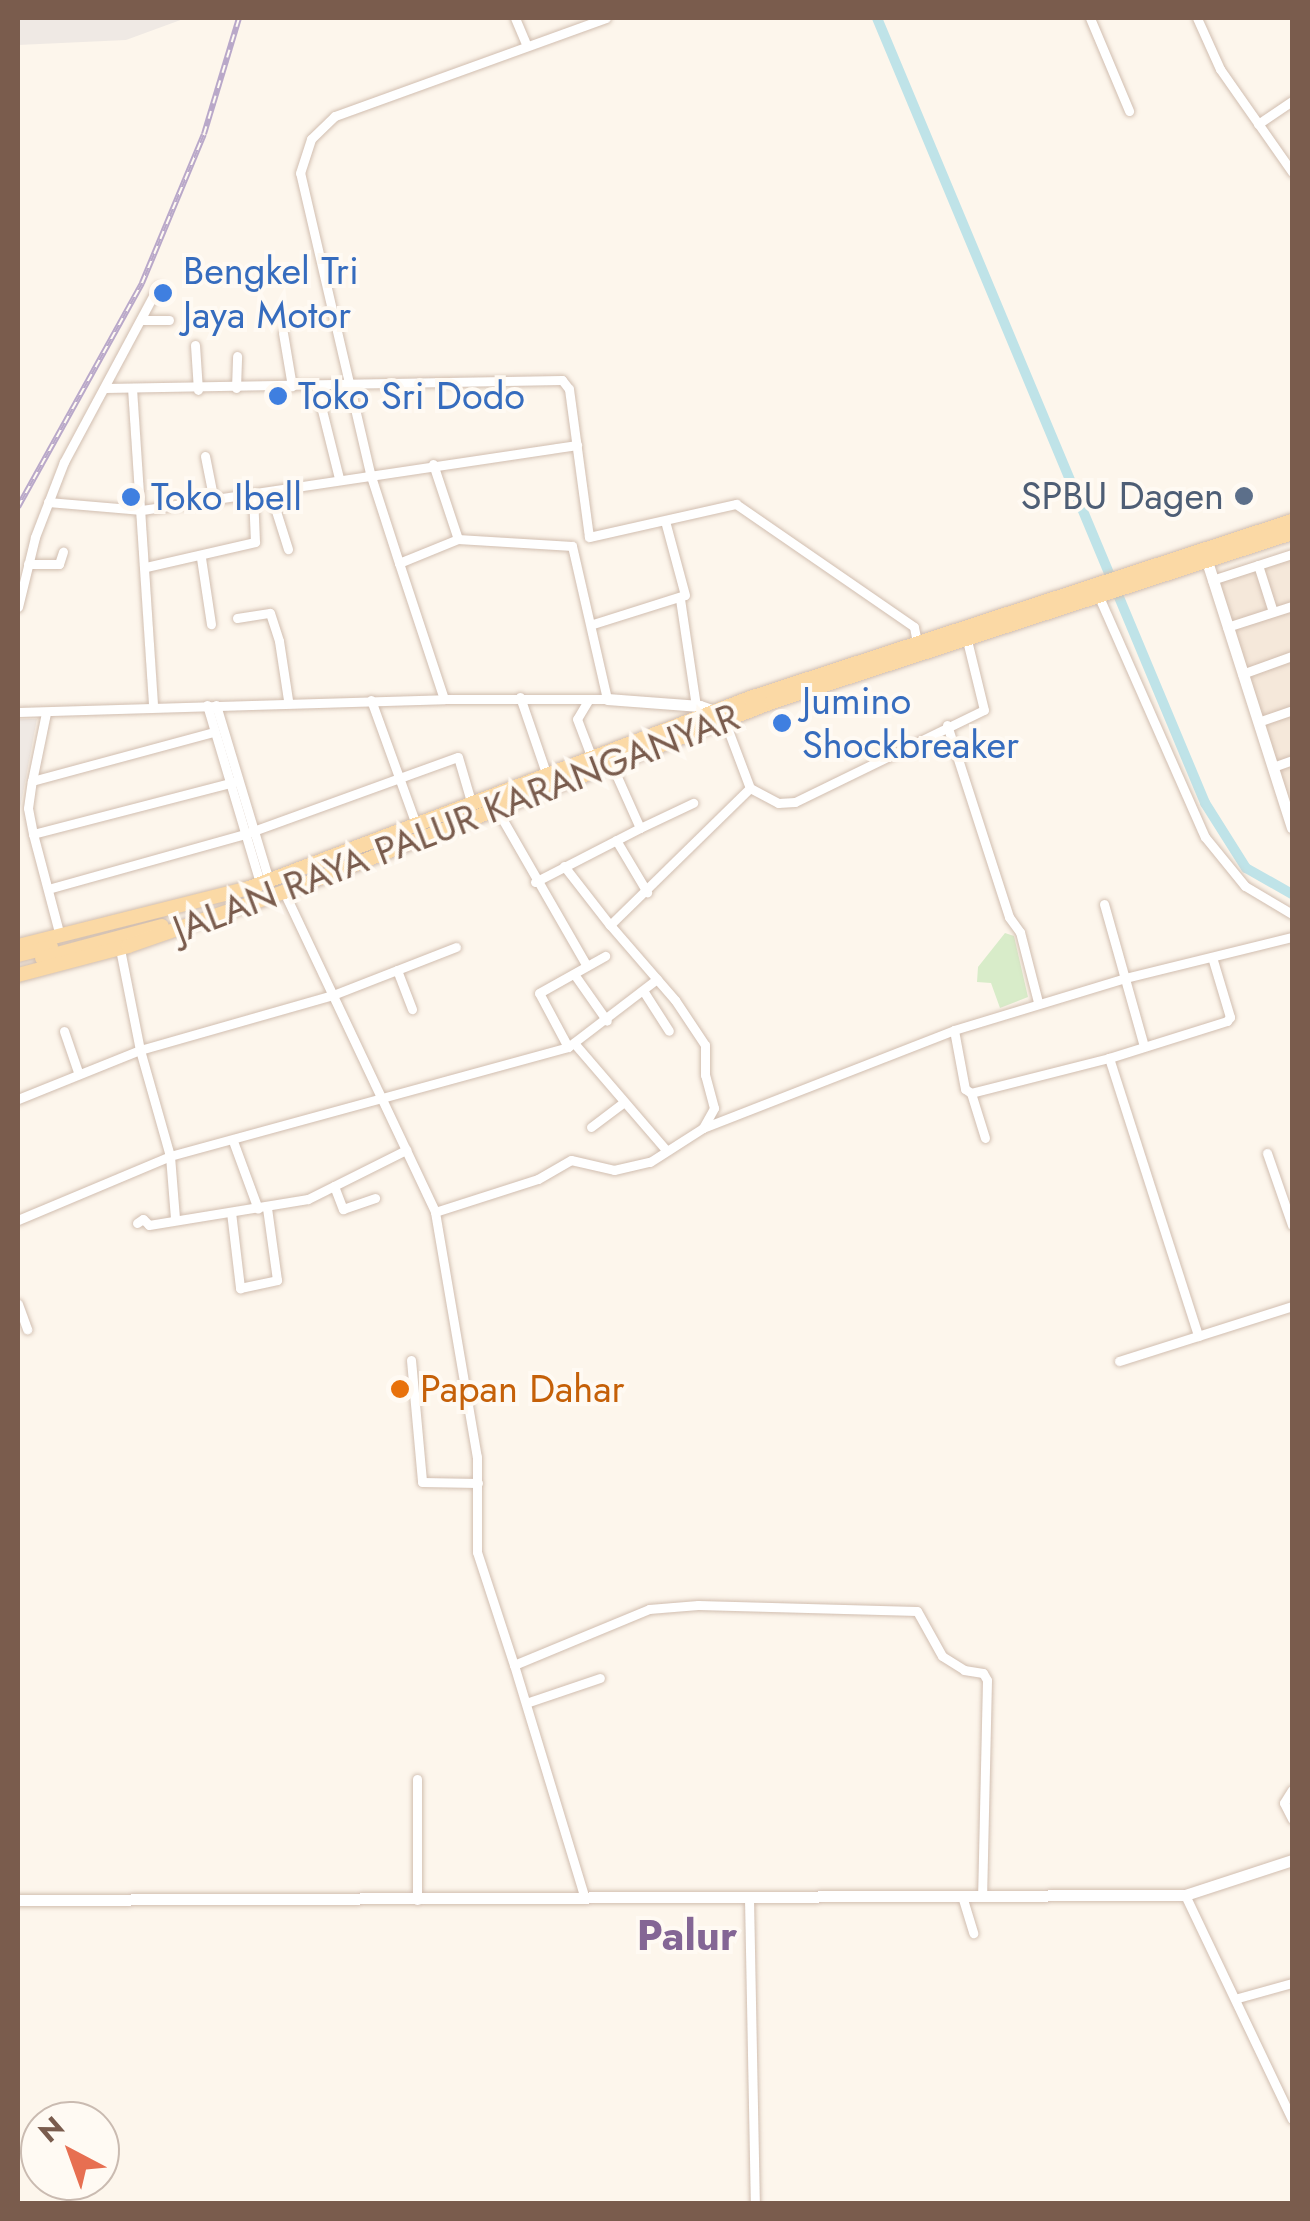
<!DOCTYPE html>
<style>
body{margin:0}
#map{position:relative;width:1310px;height:2221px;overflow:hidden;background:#fdf6ec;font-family:Jost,sans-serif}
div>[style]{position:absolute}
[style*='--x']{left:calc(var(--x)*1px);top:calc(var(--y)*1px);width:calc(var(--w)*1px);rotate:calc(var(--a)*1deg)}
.residential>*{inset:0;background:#f5e8da}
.industrial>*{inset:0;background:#efe9e4}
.green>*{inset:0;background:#d8ecc9}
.canal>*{height:10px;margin:-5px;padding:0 5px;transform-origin:5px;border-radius:5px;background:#bfe3e8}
.roads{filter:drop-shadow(0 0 2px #d1beb0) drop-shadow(0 0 2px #d1beb0)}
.minor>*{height:9px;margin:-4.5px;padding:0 4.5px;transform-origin:4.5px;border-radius:4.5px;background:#fff}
.tertiary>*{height:11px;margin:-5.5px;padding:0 5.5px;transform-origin:5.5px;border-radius:5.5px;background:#fff}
.primary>*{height:14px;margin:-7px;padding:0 7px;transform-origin:7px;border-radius:7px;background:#fbd9a5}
.rail>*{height:6px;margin-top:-3px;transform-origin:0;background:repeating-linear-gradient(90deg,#fffaf3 0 8px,#b9a8c9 0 16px);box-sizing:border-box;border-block:2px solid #b9a8c9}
.dots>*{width:28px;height:28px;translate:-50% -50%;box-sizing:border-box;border:5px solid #fffaf3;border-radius:50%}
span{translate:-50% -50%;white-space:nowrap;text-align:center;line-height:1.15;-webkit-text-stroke:8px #fffaf3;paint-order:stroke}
.shop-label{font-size:38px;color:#366cbe}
.left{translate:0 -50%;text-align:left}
.service-label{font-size:38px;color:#4e5e75}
.right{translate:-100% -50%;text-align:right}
.street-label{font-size:38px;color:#7a5c4d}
.food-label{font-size:38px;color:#c56008}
.quarter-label{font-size:42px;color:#846695;font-weight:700}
.frame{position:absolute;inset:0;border:20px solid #7a5c4d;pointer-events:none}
.north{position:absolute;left:20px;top:2101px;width:100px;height:100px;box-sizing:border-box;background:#fffaf3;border:2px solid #cabbb1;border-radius:50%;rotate:319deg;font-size:28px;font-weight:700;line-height:40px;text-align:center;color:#7a5c4d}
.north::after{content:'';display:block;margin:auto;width:35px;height:45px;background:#e76f51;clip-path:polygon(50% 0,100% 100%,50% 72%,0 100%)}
</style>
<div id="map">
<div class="residential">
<i style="clip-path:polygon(1292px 550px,1292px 812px,1214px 574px)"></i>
</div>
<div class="industrial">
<i style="clip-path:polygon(18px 18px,186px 18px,126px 40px,18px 45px)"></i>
<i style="clip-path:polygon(18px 719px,37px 719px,18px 819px)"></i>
</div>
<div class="green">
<i style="clip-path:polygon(1005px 933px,1014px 936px,1028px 997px,1000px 1008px,991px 983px,977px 982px,978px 967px)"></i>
</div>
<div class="canal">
<i style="--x:877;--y:18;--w:851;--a:67.32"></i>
<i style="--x:1205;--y:803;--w:77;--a:57.8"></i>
<i style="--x:1246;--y:868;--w:53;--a:29.5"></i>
</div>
<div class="roads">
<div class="minor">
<i style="--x:515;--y:18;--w:30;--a:67"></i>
<i style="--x:1090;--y:18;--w:101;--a:67.2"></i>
<i style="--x:1197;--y:18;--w:56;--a:65.7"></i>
<i style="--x:1220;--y:69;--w:126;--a:55"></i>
<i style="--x:1258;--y:124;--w:41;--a:-34.1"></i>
<i style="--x:141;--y:320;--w:28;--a:0"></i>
<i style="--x:283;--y:333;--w:54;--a:80.4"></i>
<i style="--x:195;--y:345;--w:45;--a:86.2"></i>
<i style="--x:316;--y:386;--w:95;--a:76"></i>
<i style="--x:105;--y:388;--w:457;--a:-1"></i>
<i style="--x:562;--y:380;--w:11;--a:52"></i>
<i style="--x:569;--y:389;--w:149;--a:82.3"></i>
<i style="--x:589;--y:537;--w:151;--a:-12.7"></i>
<i style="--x:736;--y:504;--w:216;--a:34.6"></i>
<i style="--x:914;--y:627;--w:21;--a:79"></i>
<i style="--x:132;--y:388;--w:319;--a:86.2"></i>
<i style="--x:236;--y:388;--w:32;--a:-88"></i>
<i style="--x:205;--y:456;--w:46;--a:78.7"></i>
<i style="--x:433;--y:464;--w:79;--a:71.6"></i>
<i style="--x:270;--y:492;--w:60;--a:72.5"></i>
<i style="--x:48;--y:502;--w:94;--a:4.9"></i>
<i style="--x:142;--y:510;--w:440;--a:-8.5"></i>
<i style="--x:201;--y:558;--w:67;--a:81.4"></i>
<i style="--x:399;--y:563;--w:64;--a:-22.1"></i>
<i style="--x:458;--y:539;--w:114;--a:3.5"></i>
<i style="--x:572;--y:546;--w:157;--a:77.1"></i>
<i style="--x:607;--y:699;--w:163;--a:180"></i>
<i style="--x:444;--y:699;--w:143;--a:-108.3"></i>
<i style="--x:399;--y:563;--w:95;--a:-107.9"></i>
<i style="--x:370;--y:473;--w:308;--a:-103.1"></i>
<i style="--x:300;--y:173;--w:36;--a:-72"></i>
<i style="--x:311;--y:139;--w:33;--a:-44"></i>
<i style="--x:335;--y:116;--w:288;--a:-19.9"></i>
<i style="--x:28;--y:564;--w:31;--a:0"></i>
<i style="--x:59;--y:564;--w:13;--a:-72"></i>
<i style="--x:1258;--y:565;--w:49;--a:72.3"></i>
<i style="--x:146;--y:567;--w:112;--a:-12.9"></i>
<i style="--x:255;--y:542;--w:48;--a:-92.4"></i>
<i style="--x:1212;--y:580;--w:84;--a:-18"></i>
<i style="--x:1099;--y:597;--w:262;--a:66.2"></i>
<i style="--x:1205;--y:837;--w:63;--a:50.8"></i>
<i style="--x:1245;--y:886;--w:55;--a:30.8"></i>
<i style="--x:680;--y:599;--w:108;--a:81.5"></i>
<i style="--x:18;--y:607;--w:72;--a:-76.3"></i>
<i style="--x:35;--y:537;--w:80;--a:-68.9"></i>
<i style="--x:64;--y:462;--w:199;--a:-61.8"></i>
<i style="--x:237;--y:618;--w:33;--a:-9"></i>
<i style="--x:270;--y:613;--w:29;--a:72"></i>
<i style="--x:279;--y:641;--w:60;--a:81.3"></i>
<i style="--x:593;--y:624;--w:96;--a:-17.5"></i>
<i style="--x:685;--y:595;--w:77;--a:-105.1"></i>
<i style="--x:1227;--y:627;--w:68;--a:-17.9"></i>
<i style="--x:1242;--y:674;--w:53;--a:-19.8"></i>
<i style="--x:520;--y:697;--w:87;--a:71.1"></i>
<i style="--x:589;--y:699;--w:23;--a:121"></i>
<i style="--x:577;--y:719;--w:45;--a:69.1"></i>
<i style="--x:371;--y:700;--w:147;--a:70.1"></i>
<i style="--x:207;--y:705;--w:186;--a:73.4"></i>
<i style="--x:216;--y:705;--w:183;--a:73.2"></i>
<i style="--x:18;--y:712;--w:426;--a:-1.7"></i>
<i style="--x:725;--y:722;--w:71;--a:69.3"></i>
<i style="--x:750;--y:788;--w:32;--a:28"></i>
<i style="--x:778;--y:803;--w:17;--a:-3"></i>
<i style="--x:795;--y:802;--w:210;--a:-26"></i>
<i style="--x:984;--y:710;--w:76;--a:-103.7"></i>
<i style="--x:1258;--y:722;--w:36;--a:-19"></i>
<i style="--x:947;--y:725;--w:202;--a:72.1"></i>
<i style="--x:1009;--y:917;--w:19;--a:54"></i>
<i style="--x:1020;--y:932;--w:72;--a:75.6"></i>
<i style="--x:1273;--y:767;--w:20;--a:-20"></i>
<i style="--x:32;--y:781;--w:69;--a:-78.4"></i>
<i style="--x:496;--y:808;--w:182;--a:60.1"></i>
<i style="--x:640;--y:828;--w:59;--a:-25.3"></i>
<i style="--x:33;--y:834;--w:212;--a:-14.5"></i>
<i style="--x:616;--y:840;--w:61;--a:59.2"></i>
<i style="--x:564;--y:866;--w:75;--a:52.1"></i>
<i style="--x:535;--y:882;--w:118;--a:-27.2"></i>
<i style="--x:640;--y:828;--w:73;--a:-114.1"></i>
<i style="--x:48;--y:889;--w:205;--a:-15.6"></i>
<i style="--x:245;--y:834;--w:226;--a:-19.9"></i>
<i style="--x:458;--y:757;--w:50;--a:73.7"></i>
<i style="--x:284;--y:892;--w:354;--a:64.7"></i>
<i style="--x:435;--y:1212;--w:249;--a:80.3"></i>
<i style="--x:477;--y:1457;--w:95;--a:90"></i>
<i style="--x:477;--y:1552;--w:119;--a:71.9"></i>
<i style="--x:514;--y:1665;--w:146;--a:-22.5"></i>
<i style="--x:649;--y:1609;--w:49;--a:-4.7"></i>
<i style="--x:698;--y:1605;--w:219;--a:1.6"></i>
<i style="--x:917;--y:1611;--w:51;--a:60.9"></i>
<i style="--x:942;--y:1656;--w:26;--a:32"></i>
<i style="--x:964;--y:1670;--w:19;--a:9"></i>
<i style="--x:983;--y:1673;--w:8;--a:60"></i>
<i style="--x:987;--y:1680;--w:216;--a:91.3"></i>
<i style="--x:1104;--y:904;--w:148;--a:74.3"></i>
<i style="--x:60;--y:936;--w:106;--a:-104.8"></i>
<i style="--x:33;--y:834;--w:26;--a:-101"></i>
<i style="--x:28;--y:808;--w:27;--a:-82"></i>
<i style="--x:32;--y:781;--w:188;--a:-15.1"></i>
<i style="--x:120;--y:949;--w:103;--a:78.8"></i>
<i style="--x:140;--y:1050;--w:110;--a:74.2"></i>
<i style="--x:170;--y:1156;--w:62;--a:85.4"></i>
<i style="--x:1212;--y:957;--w:63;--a:73.3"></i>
<i style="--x:1230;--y:1017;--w:5;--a:127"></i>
<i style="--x:1227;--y:1021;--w:124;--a:162.6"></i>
<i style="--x:1109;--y:1058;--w:142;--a:165.8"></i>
<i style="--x:971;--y:1093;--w:7;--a:-146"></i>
<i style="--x:965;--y:1089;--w:60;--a:-100.6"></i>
<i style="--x:954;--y:1030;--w:179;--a:-16.9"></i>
<i style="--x:1125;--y:978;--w:172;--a:-13.8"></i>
<i style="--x:397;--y:970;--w:42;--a:69"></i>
<i style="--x:574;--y:974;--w:57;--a:54.9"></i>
<i style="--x:644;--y:992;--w:46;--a:57.3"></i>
<i style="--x:64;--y:1031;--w:43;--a:71.1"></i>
<i style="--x:574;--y:1043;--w:141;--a:49.3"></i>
<i style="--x:568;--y:1047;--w:61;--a:-118.2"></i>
<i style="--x:539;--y:993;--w:76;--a:-29.3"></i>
<i style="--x:1109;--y:1058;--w:292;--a:72.2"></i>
<i style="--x:971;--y:1093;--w:47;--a:72.7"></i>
<i style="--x:18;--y:1099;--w:131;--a:-21.9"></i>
<i style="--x:140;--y:1050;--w:201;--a:-15.9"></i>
<i style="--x:333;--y:995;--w:132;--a:-21.3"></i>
<i style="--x:591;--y:1127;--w:40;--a:-37"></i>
<i style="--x:703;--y:1128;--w:23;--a:-61"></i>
<i style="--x:714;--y:1108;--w:34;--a:-105"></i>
<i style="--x:705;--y:1075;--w:30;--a:-90"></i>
<i style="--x:705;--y:1045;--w:54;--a:-123.7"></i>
<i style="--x:675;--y:1000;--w:99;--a:-130.9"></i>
<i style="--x:610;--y:925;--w:196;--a:-44.4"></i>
<i style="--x:233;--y:1141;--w:72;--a:69.8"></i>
<i style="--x:1267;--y:1153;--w:76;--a:70.9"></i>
<i style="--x:334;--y:1186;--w:25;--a:69"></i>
<i style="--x:343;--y:1209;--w:34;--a:-19"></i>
<i style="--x:231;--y:1212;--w:77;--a:83.2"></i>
<i style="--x:240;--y:1288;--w:38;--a:-12"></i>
<i style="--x:277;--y:1280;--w:73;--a:-97.9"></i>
<i style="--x:435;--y:1212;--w:108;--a:-17.8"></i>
<i style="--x:538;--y:1179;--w:38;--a:-30"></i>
<i style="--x:571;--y:1160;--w:44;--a:13.1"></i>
<i style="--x:614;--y:1170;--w:37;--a:-13"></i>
<i style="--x:650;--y:1162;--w:63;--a:-32.7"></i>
<i style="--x:703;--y:1128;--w:269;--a:-21.3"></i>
<i style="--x:18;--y:1220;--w:165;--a:-22.8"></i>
<i style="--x:170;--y:1156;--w:413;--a:-15.3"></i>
<i style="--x:568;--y:1047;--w:112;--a:-37.4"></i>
<i style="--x:137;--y:1223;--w:7;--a:-34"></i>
<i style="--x:143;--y:1219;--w:8;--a:45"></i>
<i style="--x:149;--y:1225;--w:161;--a:-9.3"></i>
<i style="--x:308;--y:1199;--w:110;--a:-26.6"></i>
<i style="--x:18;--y:1304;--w:27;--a:70"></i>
<i style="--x:411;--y:1360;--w:122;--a:84.8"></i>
<i style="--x:422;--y:1482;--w:56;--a:1"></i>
<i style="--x:1119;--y:1361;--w:182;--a:-17.6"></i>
<i style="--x:514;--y:1665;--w:244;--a:73.1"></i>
<i style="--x:526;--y:1703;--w:78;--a:-18.7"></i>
<i style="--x:417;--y:1779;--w:121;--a:90"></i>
<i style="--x:1292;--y:1790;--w:15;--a:122"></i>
<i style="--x:1284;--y:1803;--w:18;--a:63"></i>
<i style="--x:1185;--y:1895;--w:248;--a:64.5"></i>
<i style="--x:962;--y:1896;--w:39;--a:73"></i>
<i style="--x:749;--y:1898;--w:306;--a:88.9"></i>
<i style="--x:1238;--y:1998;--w:56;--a:-15.5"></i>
</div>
<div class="tertiary">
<i style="--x:1205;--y:555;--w:286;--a:72.3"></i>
<i style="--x:607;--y:699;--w:93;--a:4.3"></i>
<i style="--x:700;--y:706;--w:18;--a:19"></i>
<i style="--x:18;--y:1900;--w:1167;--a:-0.25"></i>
<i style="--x:1185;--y:1895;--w:113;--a:-18.1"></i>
</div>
<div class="primary">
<i style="--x:18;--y:946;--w:238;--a:-14.1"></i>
<i style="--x:249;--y:888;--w:536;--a:-20.77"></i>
<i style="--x:750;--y:698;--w:570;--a:-18.09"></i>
<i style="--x:18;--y:955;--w:34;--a:-14"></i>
<i style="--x:42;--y:958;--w:124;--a:-14.9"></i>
<i style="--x:18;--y:975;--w:114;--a:-14.8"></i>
<i style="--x:128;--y:946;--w:165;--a:-19.1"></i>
<i style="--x:284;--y:892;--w:524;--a:-21.27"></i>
<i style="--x:772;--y:702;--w:547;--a:-18"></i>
</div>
</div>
<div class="rail">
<i style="--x:18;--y:507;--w:256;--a:-61"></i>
<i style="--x:142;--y:283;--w:161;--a:-67.4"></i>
<i style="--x:204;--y:134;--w:121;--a:-73.2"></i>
</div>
<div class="dots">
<i style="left:163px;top:293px;background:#3f7fe0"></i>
<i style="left:278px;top:396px;background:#3f7fe0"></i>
<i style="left:1244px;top:496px;background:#5c6f8a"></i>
<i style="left:131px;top:497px;background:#3f7fe0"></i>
<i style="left:782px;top:723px;background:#3f7fe0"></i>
<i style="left:400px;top:1389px;background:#e8710a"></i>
</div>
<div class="shop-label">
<span class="left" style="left:183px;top:293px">Bengkel Tri<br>Jaya Motor</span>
<span class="left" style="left:298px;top:396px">Toko Sri Dodo</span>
<span class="left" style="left:151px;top:497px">Toko Ibell</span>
<span class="left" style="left:802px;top:723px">Jumino<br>Shockbreaker</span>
</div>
<div class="service-label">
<span class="right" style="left:1224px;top:496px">SPBU Dagen</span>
</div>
<div class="street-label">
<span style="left:456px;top:823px;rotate:-21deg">JALAN RAYA PALUR KARANGANYAR</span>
</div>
<div class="food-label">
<span class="left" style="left:420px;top:1389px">Papan Dahar</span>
</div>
<div class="quarter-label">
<span style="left:687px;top:1936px">Palur</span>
</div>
<div class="frame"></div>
<div class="north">N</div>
</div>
